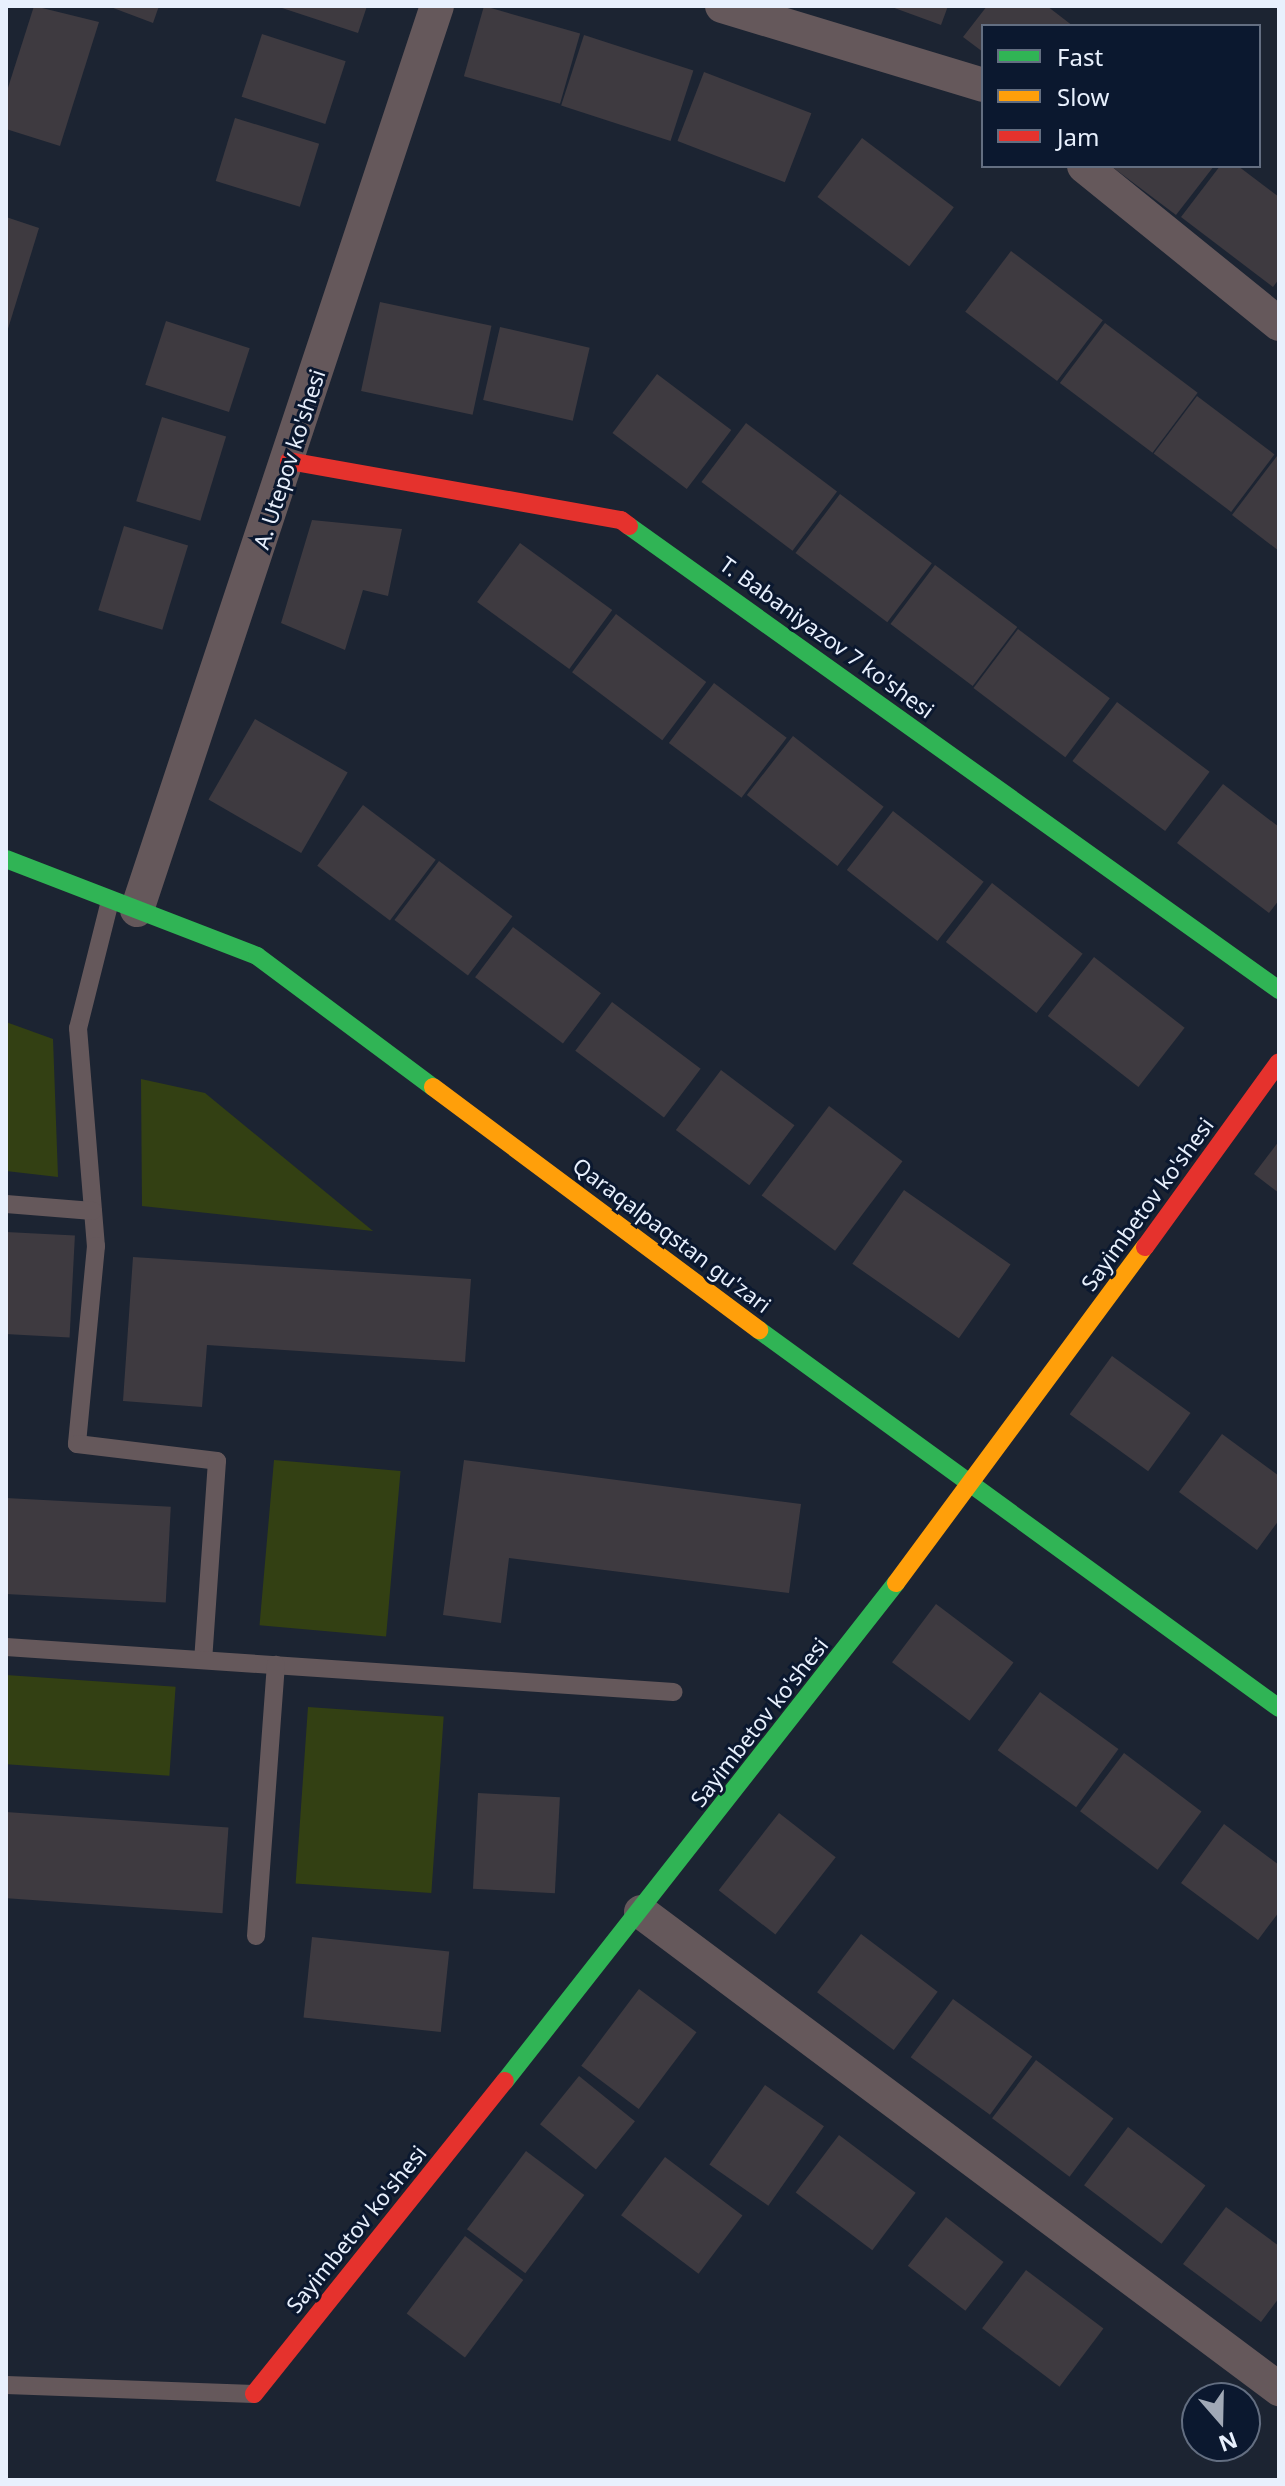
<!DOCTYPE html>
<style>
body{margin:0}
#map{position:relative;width:1285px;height:2486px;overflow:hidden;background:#1c2432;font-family:"Noto Sans",sans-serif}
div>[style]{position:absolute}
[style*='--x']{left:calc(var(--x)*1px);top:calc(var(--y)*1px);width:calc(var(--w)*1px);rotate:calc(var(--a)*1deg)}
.green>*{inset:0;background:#334013;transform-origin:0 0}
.building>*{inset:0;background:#3e3a40;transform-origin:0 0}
.lane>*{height:18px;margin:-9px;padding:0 9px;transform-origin:9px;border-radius:9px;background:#65585b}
.street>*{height:34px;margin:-17px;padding:0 17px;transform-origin:17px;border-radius:17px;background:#65585b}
.fast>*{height:18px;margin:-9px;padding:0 9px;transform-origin:9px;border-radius:9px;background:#30b455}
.slow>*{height:18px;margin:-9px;padding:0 9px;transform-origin:9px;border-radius:9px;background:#ff9f0a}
.jam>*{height:18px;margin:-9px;padding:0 9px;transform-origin:9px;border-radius:9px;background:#e5322d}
span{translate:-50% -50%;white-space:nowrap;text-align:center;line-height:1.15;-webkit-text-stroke:6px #0b182f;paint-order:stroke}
.street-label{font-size:22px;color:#e8f0fd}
.frame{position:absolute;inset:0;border:8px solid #e8f0fd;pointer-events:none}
.legend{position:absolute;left:981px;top:24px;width:280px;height:144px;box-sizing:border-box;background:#0b182f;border:2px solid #636e81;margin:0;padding:10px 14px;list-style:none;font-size:24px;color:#e8f0fd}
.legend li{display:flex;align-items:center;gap:16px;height:40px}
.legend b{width:40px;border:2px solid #636e81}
.north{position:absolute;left:1181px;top:2382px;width:80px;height:80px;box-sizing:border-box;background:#0b182f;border:2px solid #636e81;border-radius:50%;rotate:160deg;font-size:22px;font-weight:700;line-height:32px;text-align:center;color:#e8f0fd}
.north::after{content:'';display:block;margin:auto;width:28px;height:36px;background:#a1a9b6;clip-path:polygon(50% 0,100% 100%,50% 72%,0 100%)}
</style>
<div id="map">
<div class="green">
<i style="clip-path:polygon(6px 1022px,53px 1039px,58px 1177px,6px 1171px)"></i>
<i style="clip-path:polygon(141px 1079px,205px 1093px,373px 1231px,142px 1206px)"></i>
<i style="left:274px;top:1460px;width:127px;height:166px;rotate:5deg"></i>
<i style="left:6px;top:1675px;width:170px;height:89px;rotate:4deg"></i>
<i style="left:308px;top:1707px;width:136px;height:177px;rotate:4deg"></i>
</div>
<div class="building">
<i style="clip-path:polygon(34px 6px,99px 22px,60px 146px,6px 129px,6px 94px)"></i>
<i style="clip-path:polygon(108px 6px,159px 6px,153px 23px)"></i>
<i style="clip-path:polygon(276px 6px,367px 6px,358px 33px)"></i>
<i style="left:484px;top:6px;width:100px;height:73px;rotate:16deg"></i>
<i style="clip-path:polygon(889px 6px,948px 6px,941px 25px)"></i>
<i style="clip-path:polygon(987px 6px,1047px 6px,1073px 26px,983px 26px,983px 52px,963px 37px)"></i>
<i style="left:262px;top:34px;width:88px;height:66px;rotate:18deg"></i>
<i style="left:584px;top:35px;width:115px;height:74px;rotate:18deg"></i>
<i style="left:704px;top:72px;width:115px;height:74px;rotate:21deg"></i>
<i style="left:235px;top:118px;width:88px;height:66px;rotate:17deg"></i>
<i style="left:862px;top:138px;width:115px;height:74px;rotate:37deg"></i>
<i style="clip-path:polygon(1111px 166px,1214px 166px,1176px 215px)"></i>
<i style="clip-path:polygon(1220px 166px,1238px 166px,1279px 197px,1279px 279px,1273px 287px,1181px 217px)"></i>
<i style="clip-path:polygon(6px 217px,39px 228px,7px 332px,6px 332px)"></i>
<i style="left:1011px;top:251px;width:115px;height:76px;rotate:37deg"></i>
<i style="left:380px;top:302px;width:114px;height:91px;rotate:12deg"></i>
<i style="left:166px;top:321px;width:88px;height:67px;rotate:18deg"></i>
<i style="left:1105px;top:323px;width:116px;height:75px;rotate:37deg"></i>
<i style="left:500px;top:327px;width:92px;height:75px;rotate:13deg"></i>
<i style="left:657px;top:374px;width:93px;height:74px;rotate:37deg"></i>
<i style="left:1197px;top:396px;width:97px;height:72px;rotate:37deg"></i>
<i style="left:162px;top:417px;width:67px;height:88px;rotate:17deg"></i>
<i style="left:746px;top:423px;width:114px;height:74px;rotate:37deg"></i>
<i style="clip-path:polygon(1277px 456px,1279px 457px,1279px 551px,1232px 515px)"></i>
<i style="left:840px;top:494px;width:115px;height:74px;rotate:37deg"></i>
<i style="clip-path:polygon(312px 520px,402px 529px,388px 596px,363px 590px,345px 650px,281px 623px)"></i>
<i style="left:124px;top:526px;width:67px;height:88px;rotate:17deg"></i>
<i style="left:520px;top:543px;width:114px;height:73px;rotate:36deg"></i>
<i style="left:935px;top:565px;width:103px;height:74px;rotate:37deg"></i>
<i style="left:616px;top:614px;width:113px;height:73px;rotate:37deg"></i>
<i style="left:1018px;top:629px;width:115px;height:74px;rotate:37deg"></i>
<i style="left:714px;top:683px;width:91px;height:75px;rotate:37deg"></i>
<i style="left:1117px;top:702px;width:116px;height:74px;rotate:37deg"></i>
<i style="left:255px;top:719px;width:107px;height:93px;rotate:30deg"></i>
<i style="left:793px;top:736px;width:115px;height:75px;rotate:38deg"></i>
<i style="clip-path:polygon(1223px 784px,1279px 827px,1279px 900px,1269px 913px,1177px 843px)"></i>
<i style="left:363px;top:805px;width:91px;height:76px;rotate:37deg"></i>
<i style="left:893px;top:811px;width:115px;height:75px;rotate:38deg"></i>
<i style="left:439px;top:861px;width:92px;height:74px;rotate:37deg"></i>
<i style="left:992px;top:883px;width:115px;height:75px;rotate:38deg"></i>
<i style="left:513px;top:927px;width:110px;height:63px;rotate:37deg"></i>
<i style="left:1094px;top:957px;width:115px;height:75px;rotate:38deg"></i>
<i style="left:612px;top:1002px;width:111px;height:61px;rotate:37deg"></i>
<i style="left:721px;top:1070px;width:92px;height:75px;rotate:37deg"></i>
<i style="left:829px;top:1106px;width:92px;height:112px;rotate:37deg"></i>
<i style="clip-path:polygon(1279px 1141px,1279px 1193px,1254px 1174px)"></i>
<i style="left:904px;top:1190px;width:130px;height:90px;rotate:35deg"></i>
<i style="left:6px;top:1232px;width:69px;height:102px;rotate:3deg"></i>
<i style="clip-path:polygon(133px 1257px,471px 1279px,465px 1362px,207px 1345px,202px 1407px,123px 1401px)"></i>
<i style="left:1112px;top:1356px;width:97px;height:72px;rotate:36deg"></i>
<i style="clip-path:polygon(1222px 1434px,1279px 1476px,1279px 1520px,1257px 1550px,1179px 1492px)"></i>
<i style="clip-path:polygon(464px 1460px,801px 1504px,789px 1593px,509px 1558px,501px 1623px,443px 1615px)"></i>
<i style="left:6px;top:1498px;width:165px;height:96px;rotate:3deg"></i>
<i style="left:936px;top:1604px;width:97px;height:73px;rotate:37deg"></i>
<i style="left:1040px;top:1692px;width:97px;height:72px;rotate:36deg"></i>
<i style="left:1124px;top:1753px;width:97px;height:73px;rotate:37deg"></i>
<i style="left:478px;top:1793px;width:82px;height:96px;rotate:3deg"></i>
<i style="left:6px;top:1812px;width:223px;height:86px;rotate:4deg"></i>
<i style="left:779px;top:1813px;width:72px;height:98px;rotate:38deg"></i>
<i style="clip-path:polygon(1224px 1824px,1279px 1865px,1279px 1912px,1258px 1940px,1181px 1883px)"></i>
<i style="left:861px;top:1934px;width:96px;height:73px;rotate:37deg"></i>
<i style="left:312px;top:1937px;width:138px;height:81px;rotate:6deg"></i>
<i style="left:639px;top:1989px;width:72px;height:96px;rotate:37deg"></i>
<i style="left:953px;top:1999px;width:98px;height:72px;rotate:36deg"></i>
<i style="left:1036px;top:2060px;width:97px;height:73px;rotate:37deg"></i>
<i style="left:579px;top:2076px;width:72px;height:62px;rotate:39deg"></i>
<i style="left:765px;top:2085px;width:72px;height:97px;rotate:35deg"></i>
<i style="left:1128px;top:2127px;width:97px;height:73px;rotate:37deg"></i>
<i style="left:839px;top:2135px;width:96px;height:72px;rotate:37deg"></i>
<i style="left:526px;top:2151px;width:73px;height:98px;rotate:37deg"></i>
<i style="left:665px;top:2157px;width:97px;height:73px;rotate:37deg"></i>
<i style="clip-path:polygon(1226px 2207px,1279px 2246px,1279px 2298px,1261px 2322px,1183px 2264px)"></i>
<i style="left:946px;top:2217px;width:73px;height:62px;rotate:38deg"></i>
<i style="left:465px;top:2236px;width:73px;height:97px;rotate:37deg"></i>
<i style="left:1026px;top:2270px;width:97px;height:73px;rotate:37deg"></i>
</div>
<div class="lane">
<i style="--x:110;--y:901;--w:131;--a:104.1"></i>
<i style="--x:78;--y:1028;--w:219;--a:85.3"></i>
<i style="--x:96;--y:1246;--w:199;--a:95.5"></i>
<i style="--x:77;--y:1444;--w:141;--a:6.9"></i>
<i style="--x:217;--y:1461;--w:199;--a:94"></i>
<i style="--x:6;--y:1204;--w:87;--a:4.6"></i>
<i style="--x:6;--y:1647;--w:669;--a:3.86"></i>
<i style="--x:256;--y:1936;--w:272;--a:-85.8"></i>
<i style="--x:6;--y:2385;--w:248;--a:2.1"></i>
</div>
<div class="street">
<i style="--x:722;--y:6;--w:273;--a:16.8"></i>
<i style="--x:1084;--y:166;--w:251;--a:39"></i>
<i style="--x:137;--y:910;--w:952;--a:-71.64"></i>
<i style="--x:641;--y:1912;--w:797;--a:36.78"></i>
</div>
<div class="fast">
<i style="--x:629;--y:526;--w:799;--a:35.52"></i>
<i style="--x:6;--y:859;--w:269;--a:21.1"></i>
<i style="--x:257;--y:956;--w:219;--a:36.7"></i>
<i style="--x:759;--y:1330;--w:643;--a:36.01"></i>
<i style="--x:505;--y:2081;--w:633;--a:-51.86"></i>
</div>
<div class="slow">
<i style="--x:433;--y:1087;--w:407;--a:36.7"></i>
<i style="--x:896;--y:1583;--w:418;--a:-53.5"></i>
</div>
<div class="jam">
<i style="--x:289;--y:461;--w:337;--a:10.1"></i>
<i style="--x:621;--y:520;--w:10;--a:37"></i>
<i style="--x:1145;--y:1247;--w:228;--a:-54.1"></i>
<i style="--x:254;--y:2394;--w:401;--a:-51.3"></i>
</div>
<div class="street-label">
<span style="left:289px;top:459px;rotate:-72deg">A. Utepov ko'shesi</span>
<span style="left:827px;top:637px;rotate:36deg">T. Babaniyazov 7 ko'shesi</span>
<span style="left:1147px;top:1204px;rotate:-54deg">Sayimbetov ko'shesi</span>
<span style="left:672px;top:1235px;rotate:37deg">Qaraqalpaqstan gu'zari</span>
<span style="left:759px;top:1722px;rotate:-52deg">Sayimbetov ko'shesi</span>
<span style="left:356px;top:2229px;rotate:-51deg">Sayimbetov ko'shesi</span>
</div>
<div class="frame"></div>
<ul class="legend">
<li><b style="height:10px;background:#30b455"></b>Fast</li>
<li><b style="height:10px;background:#ff9f0a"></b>Slow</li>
<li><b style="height:10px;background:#e5322d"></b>Jam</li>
</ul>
<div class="north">N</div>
</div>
